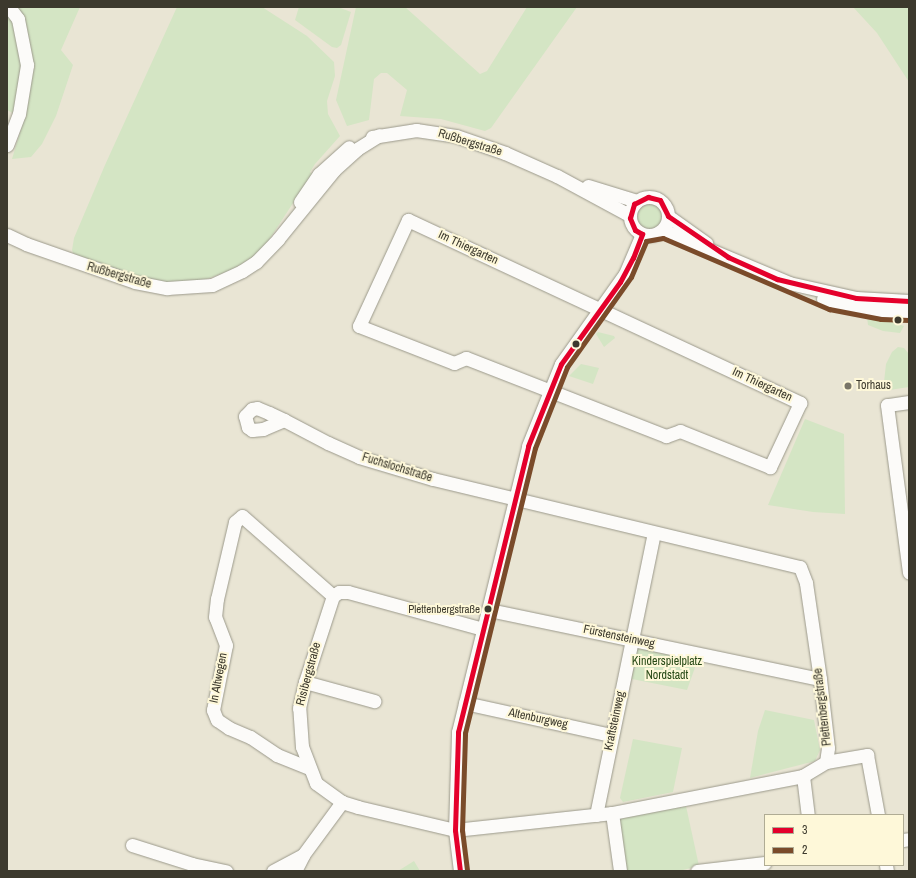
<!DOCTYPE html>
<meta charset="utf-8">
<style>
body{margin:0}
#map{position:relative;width:916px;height:878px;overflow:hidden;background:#e9e5d4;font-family:"Archivo Narrow",sans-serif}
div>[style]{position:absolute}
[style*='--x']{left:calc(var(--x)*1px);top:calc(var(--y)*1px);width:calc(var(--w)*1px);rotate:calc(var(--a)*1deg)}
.green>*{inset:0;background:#d4e5c4}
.round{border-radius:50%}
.roads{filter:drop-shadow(0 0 1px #9b998b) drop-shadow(0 0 1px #9b998b)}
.minor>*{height:13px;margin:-6.5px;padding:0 6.5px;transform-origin:6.5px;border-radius:6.5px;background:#fcfbf9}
.minor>.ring{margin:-6.5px;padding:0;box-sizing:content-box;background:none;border:13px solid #fcfbf9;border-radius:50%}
.bus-1>*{height:5px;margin:-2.5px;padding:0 2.5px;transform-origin:2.5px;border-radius:2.5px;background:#e4002b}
.bus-2>*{height:5px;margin:-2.5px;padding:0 2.5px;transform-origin:2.5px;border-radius:2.5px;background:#7a4b2a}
.dots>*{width:11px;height:11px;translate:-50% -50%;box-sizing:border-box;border:2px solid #fef8d9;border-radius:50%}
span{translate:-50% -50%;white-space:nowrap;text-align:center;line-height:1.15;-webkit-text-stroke:4px #fef8d9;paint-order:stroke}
.bus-label{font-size:11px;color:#3c392d}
.right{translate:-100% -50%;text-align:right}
.street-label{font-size:12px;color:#3c392d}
.poi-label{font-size:12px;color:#3c392d}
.left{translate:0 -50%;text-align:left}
.park-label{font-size:12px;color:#274916}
.frame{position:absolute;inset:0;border:8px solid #3c392d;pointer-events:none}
.legend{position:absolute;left:764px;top:814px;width:140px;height:52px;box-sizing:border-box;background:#fef8d9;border:1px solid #b0ac94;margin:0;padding:5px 7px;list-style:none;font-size:12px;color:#3c392d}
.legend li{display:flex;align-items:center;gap:8px;height:20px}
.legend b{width:20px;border:1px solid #b0ac94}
</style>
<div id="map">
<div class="green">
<i style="clip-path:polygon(7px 7px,80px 7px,61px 50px,73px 65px,56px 116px,42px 144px,31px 157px,12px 159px,24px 119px,7px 110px)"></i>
<i style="clip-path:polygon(177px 7px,262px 7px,307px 36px,334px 62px,335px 76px,327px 101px,328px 114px,340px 136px,315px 164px,310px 172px,312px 174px,265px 246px,250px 259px,232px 270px,195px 283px,151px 282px,75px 258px,72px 250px,74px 238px,105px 165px)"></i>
<i style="clip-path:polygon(299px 7px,338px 7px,351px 12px,341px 45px,337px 48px,332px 47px,295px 20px)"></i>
<i style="clip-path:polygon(356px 7px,405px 7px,480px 74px,487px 71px,527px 7px,577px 7px,491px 128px,485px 131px,441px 119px,400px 116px,407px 90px,387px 73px,381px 73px,374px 79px,369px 120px,347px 126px,336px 100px)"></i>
<i style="clip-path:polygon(853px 7px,909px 7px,909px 82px,877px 33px)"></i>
<i class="round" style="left:634px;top:201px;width:30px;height:30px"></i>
<i style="clip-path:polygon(867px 317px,894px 319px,894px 323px,904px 326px,900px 333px,883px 331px,868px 325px)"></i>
<i style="clip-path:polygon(598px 332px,614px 336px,615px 338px,604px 347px,596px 334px)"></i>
<i style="clip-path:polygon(898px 347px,904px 348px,909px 354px,909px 387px,883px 391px,886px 364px,892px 352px)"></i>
<i style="clip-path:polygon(581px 364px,599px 368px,593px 384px,569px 376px)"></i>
<i style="clip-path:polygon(805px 419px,844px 434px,845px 514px,813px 512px,768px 505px)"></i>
<i style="clip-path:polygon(634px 646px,698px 659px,687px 690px,632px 679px)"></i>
<i style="clip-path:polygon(765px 710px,814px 720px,820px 750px,815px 761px,750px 778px,758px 731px)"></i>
<i style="clip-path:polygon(633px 739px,682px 748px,673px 792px,623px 802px,620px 798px)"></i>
<i style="clip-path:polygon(686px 806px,699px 866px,679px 871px,624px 871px,619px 818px)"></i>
<i style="clip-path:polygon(414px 861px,420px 871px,398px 871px)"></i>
</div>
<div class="roads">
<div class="minor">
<i style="--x:372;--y:137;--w:45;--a:-9"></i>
<i style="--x:416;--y:130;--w:40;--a:8.5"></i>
<i style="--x:456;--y:136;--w:52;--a:19.1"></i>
<i style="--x:505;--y:153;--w:57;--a:23.9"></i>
<i style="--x:557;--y:176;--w:82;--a:28.4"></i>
<i style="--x:7;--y:145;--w:33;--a:-69"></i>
<i style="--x:19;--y:114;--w:50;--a:-80.7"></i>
<i style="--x:27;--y:65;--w:47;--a:-101.1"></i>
<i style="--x:18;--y:19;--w:15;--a:-127"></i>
<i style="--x:588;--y:186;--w:51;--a:17"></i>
<i class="ring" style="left:630px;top:197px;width:25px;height:25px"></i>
<i style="--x:300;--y:202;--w:34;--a:-56"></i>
<i style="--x:319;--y:174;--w:40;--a:-42"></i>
<i style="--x:668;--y:216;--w:47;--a:35.4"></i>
<i style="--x:408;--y:220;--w:433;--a:25"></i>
<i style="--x:800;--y:403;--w:71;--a:115.1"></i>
<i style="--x:770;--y:467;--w:97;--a:-158.2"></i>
<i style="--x:680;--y:431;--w:15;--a:160"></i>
<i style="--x:666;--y:436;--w:215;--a:-158.7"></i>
<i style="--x:466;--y:358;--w:13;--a:157"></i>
<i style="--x:454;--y:363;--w:102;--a:-158.7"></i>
<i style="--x:359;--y:326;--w:117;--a:-65.2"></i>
<i style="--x:663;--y:230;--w:137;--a:22.8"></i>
<i style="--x:789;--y:283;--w:69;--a:12.6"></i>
<i style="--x:856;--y:298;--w:53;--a:3.2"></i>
<i style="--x:7;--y:235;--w:21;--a:25"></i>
<i style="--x:26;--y:244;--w:115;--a:19.2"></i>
<i style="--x:135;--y:282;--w:33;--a:11"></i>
<i style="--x:167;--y:288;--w:45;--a:-3.8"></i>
<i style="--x:212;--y:285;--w:33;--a:-25"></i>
<i style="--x:242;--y:271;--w:17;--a:-33"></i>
<i style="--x:256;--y:262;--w:32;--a:-46"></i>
<i style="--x:278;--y:239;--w:89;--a:-50.9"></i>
<i style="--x:334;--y:170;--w:31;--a:-42"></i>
<i style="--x:357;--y:149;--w:26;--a:-32"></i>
<i style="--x:823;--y:299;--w:30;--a:15"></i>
<i style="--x:852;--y:307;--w:57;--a:6"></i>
<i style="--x:909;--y:402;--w:22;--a:172"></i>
<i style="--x:887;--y:405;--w:169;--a:82.5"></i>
<i style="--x:284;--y:420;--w:23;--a:157"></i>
<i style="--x:263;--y:429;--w:11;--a:175"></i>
<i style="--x:252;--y:430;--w:5;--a:-143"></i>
<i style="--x:248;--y:427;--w:11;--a:-105"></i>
<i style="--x:245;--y:416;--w:10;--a:-45"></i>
<i style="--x:252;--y:409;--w:5;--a:-11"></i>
<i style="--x:257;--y:408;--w:13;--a:23"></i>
<i style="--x:269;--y:413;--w:17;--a:25"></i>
<i style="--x:284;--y:420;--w:50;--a:27.6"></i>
<i style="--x:328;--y:443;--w:34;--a:24"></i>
<i style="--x:359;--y:457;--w:77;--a:16.6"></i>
<i style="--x:433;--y:479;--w:377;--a:13.5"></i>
<i style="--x:800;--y:567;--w:17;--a:69"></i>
<i style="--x:806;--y:583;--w:97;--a:81.7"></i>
<i style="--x:820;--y:679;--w:69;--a:83.4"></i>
<i style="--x:828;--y:748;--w:14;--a:98"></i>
<i style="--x:826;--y:762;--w:27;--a:149"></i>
<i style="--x:803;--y:776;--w:195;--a:169"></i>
<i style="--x:612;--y:813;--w:158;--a:173.8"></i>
<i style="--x:455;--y:830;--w:100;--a:-166.7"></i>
<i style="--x:358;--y:807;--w:17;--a:-163"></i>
<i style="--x:342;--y:802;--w:32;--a:-144"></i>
<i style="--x:316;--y:783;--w:39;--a:-111"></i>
<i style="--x:302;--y:747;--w:39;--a:-94"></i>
<i style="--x:299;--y:708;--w:27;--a:-77"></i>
<i style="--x:305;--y:682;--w:90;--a:-72"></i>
<i style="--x:333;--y:596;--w:7;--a:-34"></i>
<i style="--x:339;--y:592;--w:9;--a:0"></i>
<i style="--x:348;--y:592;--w:140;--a:15.3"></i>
<i style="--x:489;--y:610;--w:338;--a:11.8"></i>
<i style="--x:305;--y:682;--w:72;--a:15.4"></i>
<i style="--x:465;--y:703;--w:149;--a:12.4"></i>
<i style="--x:826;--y:762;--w:42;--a:-9.7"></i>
<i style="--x:867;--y:755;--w:61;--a:79.6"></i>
<i style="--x:309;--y:768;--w:35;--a:-158"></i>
<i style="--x:277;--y:755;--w:32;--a:-146"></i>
<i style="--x:250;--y:737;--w:23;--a:-157"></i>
<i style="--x:229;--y:728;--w:14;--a:-146"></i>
<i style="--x:217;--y:720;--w:11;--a:-112"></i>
<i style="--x:213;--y:710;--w:66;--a:-78.7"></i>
<i style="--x:226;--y:645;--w:30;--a:-111"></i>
<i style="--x:215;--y:617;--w:18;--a:-84"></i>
<i style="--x:217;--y:599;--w:79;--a:-76.8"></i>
<i style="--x:235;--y:522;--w:9;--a:-41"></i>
<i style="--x:242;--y:516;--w:121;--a:41.3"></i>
<i style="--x:803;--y:776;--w:39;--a:83"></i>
<i style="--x:612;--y:813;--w:59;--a:82.1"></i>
<i style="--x:596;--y:815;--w:288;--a:-78.4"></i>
<i style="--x:903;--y:840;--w:6;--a:-9"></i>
<i style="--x:132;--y:845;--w:63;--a:17.6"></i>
<i style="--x:192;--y:864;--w:35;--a:12"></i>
<i style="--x:886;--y:865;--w:6;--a:81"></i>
<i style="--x:273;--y:871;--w:34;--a:-28"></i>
<i style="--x:295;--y:871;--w:18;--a:-63"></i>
<i style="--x:303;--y:855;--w:66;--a:-53.7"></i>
<i style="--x:460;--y:871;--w:41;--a:-97"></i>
<i style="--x:455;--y:830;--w:98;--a:-88.2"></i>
<i style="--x:458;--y:732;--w:294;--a:-76.2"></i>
<i style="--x:528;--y:446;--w:88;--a:-68.1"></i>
<i style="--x:561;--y:364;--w:110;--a:-54.6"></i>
<i style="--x:625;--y:274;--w:43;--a:-67"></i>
<i style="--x:697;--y:871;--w:68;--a:-6.7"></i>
</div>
</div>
<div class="bus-1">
<i style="--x:460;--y:871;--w:41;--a:-97"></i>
<i style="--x:455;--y:830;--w:98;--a:-88.2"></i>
<i style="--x:458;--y:732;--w:294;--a:-76.2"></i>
<i style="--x:528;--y:446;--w:88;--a:-68.1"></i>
<i style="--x:561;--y:364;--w:101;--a:-54.3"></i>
<i style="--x:620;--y:282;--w:27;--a:-62"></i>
<i style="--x:633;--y:258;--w:26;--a:-69"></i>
<i style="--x:642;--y:234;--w:8;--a:-150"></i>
<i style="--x:635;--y:230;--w:13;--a:-113"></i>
<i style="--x:630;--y:218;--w:15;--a:-74"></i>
<i style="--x:634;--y:204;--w:16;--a:-27"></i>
<i style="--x:648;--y:197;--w:12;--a:14"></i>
<i style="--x:660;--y:200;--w:18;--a:63"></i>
<i style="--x:668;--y:216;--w:73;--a:34.3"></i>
<i style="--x:728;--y:257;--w:54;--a:24.2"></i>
<i style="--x:777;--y:279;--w:81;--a:13.5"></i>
<i style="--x:856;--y:298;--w:53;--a:3.2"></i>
</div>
<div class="bus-2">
<i style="--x:467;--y:870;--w:40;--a:-97.1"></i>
<i style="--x:462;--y:830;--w:97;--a:-88.2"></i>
<i style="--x:465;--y:733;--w:293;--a:-76.2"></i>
<i style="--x:535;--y:448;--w:87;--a:-68.4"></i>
<i style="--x:567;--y:367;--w:110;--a:-54.6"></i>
<i style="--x:631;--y:277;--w:39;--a:-67"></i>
<i style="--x:646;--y:241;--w:17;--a:-10"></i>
<i style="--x:663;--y:238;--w:181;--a:23.2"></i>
<i style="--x:829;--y:309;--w:53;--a:10.9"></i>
<i style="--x:881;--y:319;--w:28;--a:2"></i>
</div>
<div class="dots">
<i style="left:898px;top:320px;background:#3c392d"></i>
<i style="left:576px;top:344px;background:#3c392d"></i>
<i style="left:848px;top:386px;background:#797567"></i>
<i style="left:488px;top:609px;background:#3c392d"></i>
</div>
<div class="bus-label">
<span class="right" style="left:480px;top:609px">Plettenbergstraße</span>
</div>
<div class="street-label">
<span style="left:470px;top:143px;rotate:17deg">Rußbergstraße</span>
<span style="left:468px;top:248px;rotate:25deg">Im Thiergarten</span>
<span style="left:119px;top:276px;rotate:16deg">Rußbergstraße</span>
<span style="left:762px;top:385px;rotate:25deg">Im Thiergarten</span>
<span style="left:397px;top:468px;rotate:17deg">Fuchslochstraße</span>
<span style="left:619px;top:637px;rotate:12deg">Fürstensteinweg</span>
<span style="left:309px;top:674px;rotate:-75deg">Risibergstraße</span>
<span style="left:219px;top:678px;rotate:-79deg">In Altwegen</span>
<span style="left:823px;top:707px;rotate:-97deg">Plettenbergstraße</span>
<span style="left:538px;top:719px;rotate:12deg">Altenburgweg</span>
<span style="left:615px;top:721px;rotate:-78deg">Kraftsteinweg</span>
</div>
<div class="poi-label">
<span class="left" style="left:856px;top:386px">Torhaus</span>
</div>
<div class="park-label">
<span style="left:667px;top:669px">Kinderspielplatz<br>Nordstadt</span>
</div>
<div class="frame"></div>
<ul class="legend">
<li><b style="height:5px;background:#e4002b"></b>3</li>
<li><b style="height:5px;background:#7a4b2a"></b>2</li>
</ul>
</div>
